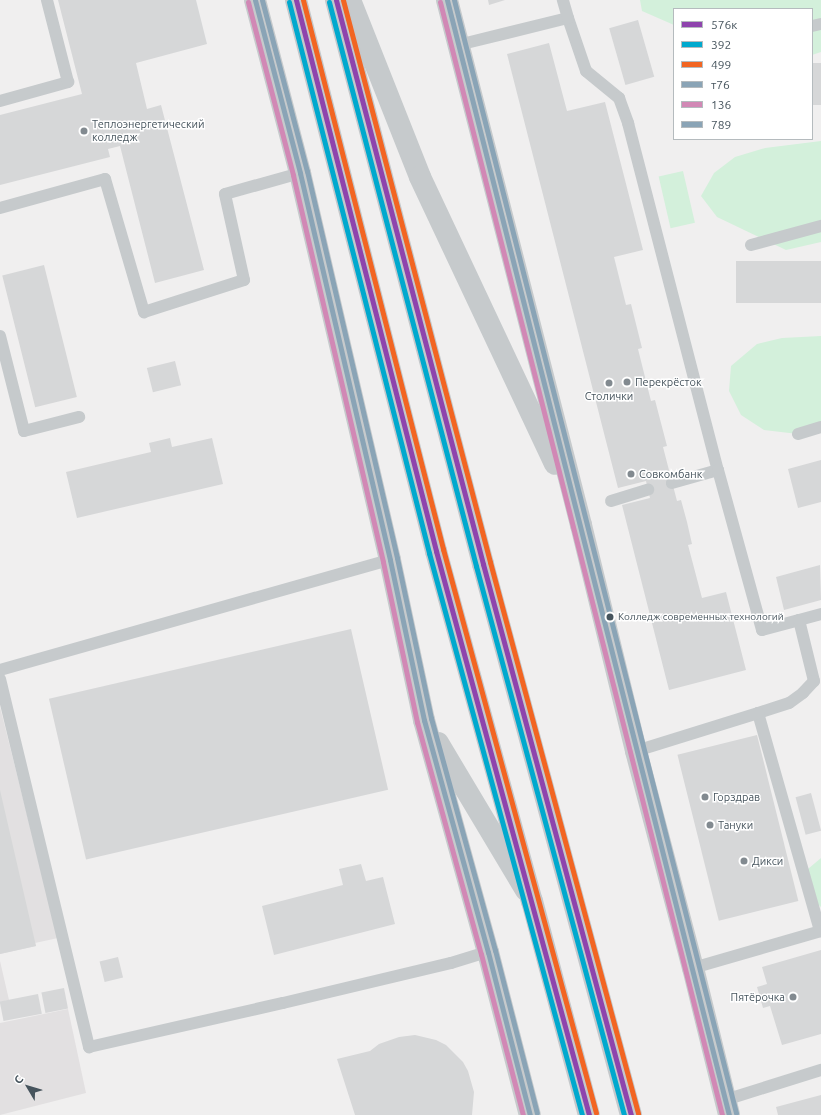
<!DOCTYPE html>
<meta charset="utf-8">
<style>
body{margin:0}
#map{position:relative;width:821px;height:1115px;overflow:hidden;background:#f0efef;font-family:Ubuntu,sans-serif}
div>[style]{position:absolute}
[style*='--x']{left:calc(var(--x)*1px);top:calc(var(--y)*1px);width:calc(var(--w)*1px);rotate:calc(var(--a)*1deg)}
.education>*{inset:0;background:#e2e0e1}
.green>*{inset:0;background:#d3f0db;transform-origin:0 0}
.building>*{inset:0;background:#d6d7d8;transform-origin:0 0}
.service>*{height:12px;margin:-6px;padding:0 6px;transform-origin:6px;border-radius:6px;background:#c6cacc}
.tertiary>*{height:22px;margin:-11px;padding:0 11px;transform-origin:11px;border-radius:11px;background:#c6cacc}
.primary>*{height:22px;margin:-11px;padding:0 11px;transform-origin:11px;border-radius:11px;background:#c4c8cb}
.bus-1>*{height:5px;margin:-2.5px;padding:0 2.5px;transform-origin:2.5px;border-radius:2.5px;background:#8e44ad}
.bus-2>*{height:5px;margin:-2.5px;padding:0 2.5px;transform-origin:2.5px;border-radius:2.5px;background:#00a9ce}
.bus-3>*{height:5px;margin:-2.5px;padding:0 2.5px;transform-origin:2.5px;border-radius:2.5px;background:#f26522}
.bus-4>*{height:5px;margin:-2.5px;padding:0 2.5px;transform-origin:2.5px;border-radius:2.5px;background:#8aa4b6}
.bus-5>*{height:5px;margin:-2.5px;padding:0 2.5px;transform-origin:2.5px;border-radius:2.5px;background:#d188b5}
.bus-6>*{height:5px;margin:-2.5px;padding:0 2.5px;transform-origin:2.5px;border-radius:2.5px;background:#8aa4b6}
.dots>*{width:11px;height:11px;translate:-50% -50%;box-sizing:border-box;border:2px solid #fff;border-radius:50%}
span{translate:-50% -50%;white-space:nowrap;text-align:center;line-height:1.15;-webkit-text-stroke:3px #fff;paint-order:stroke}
.bus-label{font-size:10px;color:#46545d}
.left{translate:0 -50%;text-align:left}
.poi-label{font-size:11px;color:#46545d}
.right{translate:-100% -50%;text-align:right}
.legend{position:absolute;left:673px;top:8px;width:140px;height:132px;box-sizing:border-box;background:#fff;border:1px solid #b5bbbe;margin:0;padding:5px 7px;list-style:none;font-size:12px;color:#46545d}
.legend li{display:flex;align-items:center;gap:8px;height:20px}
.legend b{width:20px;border:1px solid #b5bbbe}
.north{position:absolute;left:8px;top:1067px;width:40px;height:40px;-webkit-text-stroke:3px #fff;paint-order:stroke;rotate:308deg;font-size:11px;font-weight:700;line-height:16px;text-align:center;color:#46545d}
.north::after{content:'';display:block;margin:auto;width:14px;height:18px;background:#46545d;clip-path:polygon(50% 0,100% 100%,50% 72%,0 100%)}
</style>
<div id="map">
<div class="education">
<i style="clip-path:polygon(0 707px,58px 938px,35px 943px,36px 946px,0 954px)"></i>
<i style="clip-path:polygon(0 961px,9px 1000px,0 1002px)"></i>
<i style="clip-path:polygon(68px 1009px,86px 1093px,0 1115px,0 1023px)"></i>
</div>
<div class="green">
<i style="clip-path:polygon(640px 0,821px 0,821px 52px,812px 55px,812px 9px,674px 9px,674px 25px,642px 11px)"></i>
<i style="clip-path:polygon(821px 141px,821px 242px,786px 250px,717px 217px,701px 196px,714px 173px,735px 157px,765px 148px)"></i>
<i style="left:683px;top:171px;width:53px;height:25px;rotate:77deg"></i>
<i style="clip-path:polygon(821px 336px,821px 427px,798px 434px,764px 430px,741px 415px,729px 391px,731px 366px,757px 344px,782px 338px)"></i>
<i style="clip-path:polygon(821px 858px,821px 907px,810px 898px,802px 874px)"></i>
</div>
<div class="building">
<i style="clip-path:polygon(58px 0,196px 0,207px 44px,136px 63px,147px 109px,161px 105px,204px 270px,155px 283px,120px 146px,108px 149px,110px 157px,0 185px,0 115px,82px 94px)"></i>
<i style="clip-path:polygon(488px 0,505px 0,489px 5px)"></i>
<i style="left:638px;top:20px;width:59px;height:30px;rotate:74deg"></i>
<i style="clip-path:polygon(549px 43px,567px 111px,605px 102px,643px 250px,614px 257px,626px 305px,631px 304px,642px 348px,638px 349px,651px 401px,655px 400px,667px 446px,663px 447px,677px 501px,681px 500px,687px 522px,692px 544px,688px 545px,702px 598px,726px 592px,746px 670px,669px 690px,622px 505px,650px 498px,646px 481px,618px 488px,507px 54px)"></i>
<i style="left:821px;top:63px;width:42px;height:9px;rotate:90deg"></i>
<i style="left:821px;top:261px;width:42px;height:85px;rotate:90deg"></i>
<i style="left:44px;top:265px;width:136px;height:43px;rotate:76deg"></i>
<i style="left:175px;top:361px;width:25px;height:29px;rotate:76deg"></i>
<i style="clip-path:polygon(170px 438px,172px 447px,212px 438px,223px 484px,77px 518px,66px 472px,151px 452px,149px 443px)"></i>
<i style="clip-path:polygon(821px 460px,821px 502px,798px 508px,788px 469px)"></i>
<i style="clip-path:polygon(820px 565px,821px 600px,784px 610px,776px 577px)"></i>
<i style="left:351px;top:629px;width:165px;height:310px;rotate:77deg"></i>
<i style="left:757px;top:735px;width:171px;height:82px;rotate:76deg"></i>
<i style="clip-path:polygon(0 790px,36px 946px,0 954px)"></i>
<i style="left:811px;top:793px;width:39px;height:16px;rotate:75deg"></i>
<i style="clip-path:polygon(361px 864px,366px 881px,383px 877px,395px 924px,274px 955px,262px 906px,343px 885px,339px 869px)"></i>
<i style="clip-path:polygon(821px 950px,821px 1034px,782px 1045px,770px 1006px,763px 1008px,757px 987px,767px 984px,762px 967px)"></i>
<i style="left:118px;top:957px;width:21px;height:19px;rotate:76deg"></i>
<i style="left:64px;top:988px;width:21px;height:23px;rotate:79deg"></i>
<i style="left:38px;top:994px;width:20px;height:39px;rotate:79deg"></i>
<i style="clip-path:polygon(415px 1035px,436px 1040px,446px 1045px,463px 1062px,468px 1071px,474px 1092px,472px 1115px,355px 1115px,337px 1059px,370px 1051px,379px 1044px,399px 1037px)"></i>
<i style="clip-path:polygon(821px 1095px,821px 1115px,778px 1115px,776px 1107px)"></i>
</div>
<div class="service">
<i style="--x:568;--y:18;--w:56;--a:71.2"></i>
<i style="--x:586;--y:71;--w:43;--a:39.3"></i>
<i style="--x:619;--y:98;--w:27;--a:70"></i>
<i style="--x:628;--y:123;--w:358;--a:75.5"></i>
<i style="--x:718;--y:470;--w:48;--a:164.2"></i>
<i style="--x:812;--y:26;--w:9;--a:-13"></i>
<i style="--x:458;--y:45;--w:113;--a:-13.8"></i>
<i style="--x:568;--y:18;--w:19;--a:-106"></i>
<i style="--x:0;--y:101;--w:71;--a:-15.6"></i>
<i style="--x:68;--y:82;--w:85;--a:-104.4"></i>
<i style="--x:0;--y:208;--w:109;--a:-15.4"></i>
<i style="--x:105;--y:179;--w:139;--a:73.7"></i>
<i style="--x:144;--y:312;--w:105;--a:-17.7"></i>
<i style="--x:244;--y:280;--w:88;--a:-102.5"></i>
<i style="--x:225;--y:194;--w:78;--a:-15.6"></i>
<i style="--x:751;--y:245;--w:73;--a:-15.2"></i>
<i style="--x:0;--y:336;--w:98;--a:75.8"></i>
<i style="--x:24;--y:431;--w:57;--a:-14.3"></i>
<i style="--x:798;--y:434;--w:24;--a:-17"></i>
<i style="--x:718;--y:470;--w:166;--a:74.6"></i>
<i style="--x:762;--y:630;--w:38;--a:-15"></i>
<i style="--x:799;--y:620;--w:63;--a:76.2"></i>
<i style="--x:814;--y:681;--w:16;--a:133"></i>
<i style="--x:803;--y:693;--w:17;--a:144"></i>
<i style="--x:789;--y:703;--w:33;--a:162"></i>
<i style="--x:758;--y:713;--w:227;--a:74.1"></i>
<i style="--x:611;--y:501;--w:39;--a:-17"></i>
<i style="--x:799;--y:620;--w:23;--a:-15"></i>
<i style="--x:0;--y:670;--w:405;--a:-15.8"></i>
<i style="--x:0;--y:679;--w:379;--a:76.4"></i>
<i style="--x:89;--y:1047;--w:199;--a:-12.8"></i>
<i style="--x:283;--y:1003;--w:173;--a:-13.4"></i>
<i style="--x:451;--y:963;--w:39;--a:-17"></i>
<i style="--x:636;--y:751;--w:128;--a:-17.3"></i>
<i style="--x:693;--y:968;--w:133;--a:-16.1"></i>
<i style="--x:725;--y:1100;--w:101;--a:-17.4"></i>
</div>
<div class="tertiary">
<i style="--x:255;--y:0;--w:179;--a:75.4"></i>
<i style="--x:300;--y:173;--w:397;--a:76.9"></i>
<i style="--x:390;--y:560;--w:164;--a:78"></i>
<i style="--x:424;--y:720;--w:241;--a:74.6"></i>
<i style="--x:488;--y:952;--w:168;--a:75.6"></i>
<i style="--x:350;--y:0;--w:190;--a:68.4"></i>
<i style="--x:420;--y:177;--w:317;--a:64.8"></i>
<i style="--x:447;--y:0;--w:542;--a:75.68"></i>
<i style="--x:581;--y:525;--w:233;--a:76.3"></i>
<i style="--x:636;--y:751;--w:224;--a:75.3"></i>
<i style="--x:693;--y:968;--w:151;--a:76.2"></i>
<i style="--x:438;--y:743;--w:171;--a:59.1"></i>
</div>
<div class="primary">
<i style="--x:296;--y:0;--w:569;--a:75.74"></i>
<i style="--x:436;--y:551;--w:363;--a:74.7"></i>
<i style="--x:532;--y:901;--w:221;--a:75.1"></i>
<i style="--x:336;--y:0;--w:583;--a:75.39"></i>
<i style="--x:483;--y:564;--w:571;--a:74.97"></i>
</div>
<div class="bus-1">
<i style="--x:296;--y:0;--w:569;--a:75.74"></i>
<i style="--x:436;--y:551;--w:584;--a:74.82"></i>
<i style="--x:336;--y:0;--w:583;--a:75.39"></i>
<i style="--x:483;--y:564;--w:571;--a:74.97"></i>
</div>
<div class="bus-2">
<i style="--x:289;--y:2;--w:569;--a:75.74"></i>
<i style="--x:429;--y:553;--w:582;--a:74.77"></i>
<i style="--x:329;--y:2;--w:583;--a:75.39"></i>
<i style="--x:476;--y:566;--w:569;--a:74.91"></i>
</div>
<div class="bus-3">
<i style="--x:303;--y:0;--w:567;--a:75.69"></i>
<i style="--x:443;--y:549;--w:584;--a:74.82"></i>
<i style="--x:343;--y:0;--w:581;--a:75.34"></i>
<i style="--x:490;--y:562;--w:571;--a:74.97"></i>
</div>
<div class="bus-4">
<i style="--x:255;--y:0;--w:179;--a:75.4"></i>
<i style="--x:300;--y:173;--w:397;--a:76.9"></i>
<i style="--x:390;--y:560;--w:164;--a:78"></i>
<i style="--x:424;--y:720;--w:241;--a:74.6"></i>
<i style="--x:488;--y:952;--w:168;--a:75.6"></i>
<i style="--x:447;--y:0;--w:1150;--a:75.81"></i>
</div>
<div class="bus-5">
<i style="--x:248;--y:2;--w:179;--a:75.4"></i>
<i style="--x:293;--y:175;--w:397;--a:76.9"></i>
<i style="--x:383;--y:562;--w:164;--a:78"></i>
<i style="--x:417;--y:722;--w:241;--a:74.6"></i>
<i style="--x:481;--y:954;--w:166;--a:75.4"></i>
<i style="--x:440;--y:2;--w:1148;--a:75.78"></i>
</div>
<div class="bus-6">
<i style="--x:262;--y:0;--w:177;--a:75.3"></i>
<i style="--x:307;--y:171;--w:397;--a:76.9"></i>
<i style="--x:397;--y:558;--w:164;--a:78"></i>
<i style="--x:431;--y:718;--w:241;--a:74.6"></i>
<i style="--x:495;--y:950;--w:168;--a:75.6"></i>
<i style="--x:454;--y:0;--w:1148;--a:75.78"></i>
</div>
<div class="dots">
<i style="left:84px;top:131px;background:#828a90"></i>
<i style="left:627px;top:382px;background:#828a90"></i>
<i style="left:609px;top:383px;background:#828a90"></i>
<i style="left:631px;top:474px;background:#828a90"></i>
<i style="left:610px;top:617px;background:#46545d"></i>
<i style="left:705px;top:797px;background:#828a90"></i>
<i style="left:710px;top:825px;background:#828a90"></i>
<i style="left:744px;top:861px;background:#828a90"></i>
<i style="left:793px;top:997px;background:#828a90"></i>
</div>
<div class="bus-label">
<span class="left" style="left:618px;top:617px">Колледж современных технологий</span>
</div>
<div class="poi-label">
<span class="left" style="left:92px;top:131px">Теплоэнергетический<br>колледж</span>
<span class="left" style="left:635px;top:382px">Перекрёсток</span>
<span style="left:609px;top:396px">Столички</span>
<span class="left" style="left:639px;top:474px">Совкомбанк</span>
<span class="left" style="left:713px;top:797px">Горздрав</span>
<span class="left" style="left:718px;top:825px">Тануки</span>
<span class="left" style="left:752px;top:861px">Дикси</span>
<span class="right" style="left:785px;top:997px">Пятёрочка</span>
</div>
<ul class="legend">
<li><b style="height:5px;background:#8e44ad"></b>576к</li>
<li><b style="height:5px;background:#00a9ce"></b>392</li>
<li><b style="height:5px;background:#f26522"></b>499</li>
<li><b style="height:5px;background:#8aa4b6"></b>т76</li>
<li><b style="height:5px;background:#d188b5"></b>136</li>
<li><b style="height:5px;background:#8aa4b6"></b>789</li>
</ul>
<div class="north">С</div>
</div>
